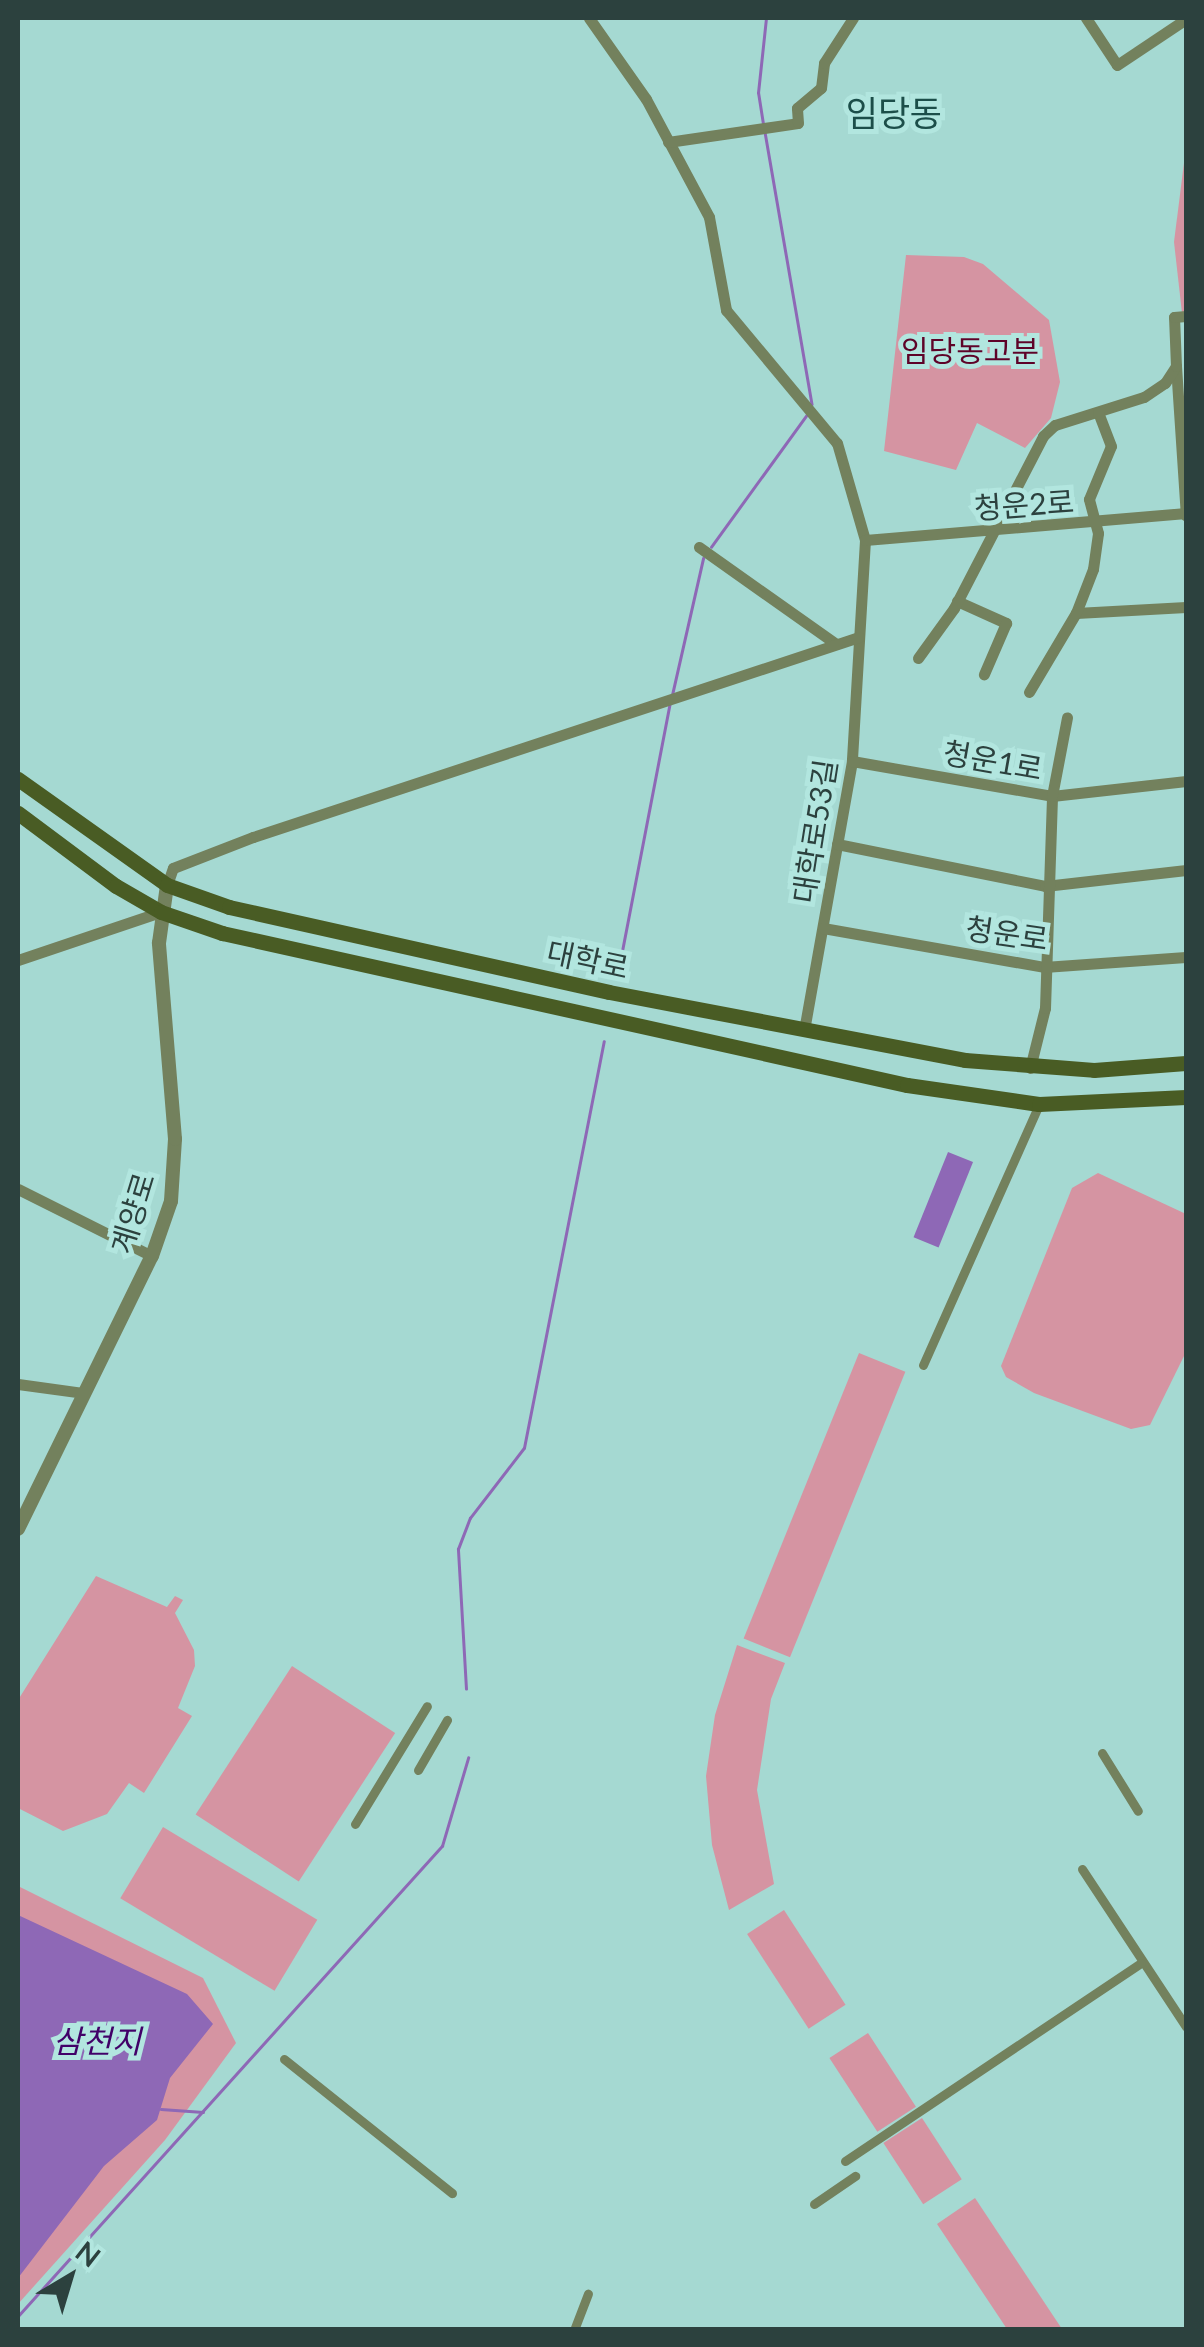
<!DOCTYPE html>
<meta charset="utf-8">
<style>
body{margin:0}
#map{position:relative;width:1204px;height:2347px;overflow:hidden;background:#a5d9d2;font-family:Lato,"Noto Sans KR",sans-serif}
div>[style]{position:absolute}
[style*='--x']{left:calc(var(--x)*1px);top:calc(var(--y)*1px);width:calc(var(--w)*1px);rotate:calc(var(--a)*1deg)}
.green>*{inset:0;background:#d594a2;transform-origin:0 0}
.water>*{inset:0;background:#8e68b6;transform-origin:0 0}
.stream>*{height:2.5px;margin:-1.25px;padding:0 1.25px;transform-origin:1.25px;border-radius:1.25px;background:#8e68b6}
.pedestrian>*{height:9px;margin:-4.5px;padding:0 4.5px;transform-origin:4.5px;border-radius:4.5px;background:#73815d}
.minor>*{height:11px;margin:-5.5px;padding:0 5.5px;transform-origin:5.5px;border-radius:5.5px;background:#73815d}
.tertiary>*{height:14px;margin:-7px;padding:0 7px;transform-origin:7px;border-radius:7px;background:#73815d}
.secondary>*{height:15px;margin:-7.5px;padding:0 7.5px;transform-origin:7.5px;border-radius:7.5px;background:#495c24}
span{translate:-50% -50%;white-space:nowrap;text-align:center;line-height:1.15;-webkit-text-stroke:10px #b2e6df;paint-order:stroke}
.park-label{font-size:30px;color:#5e0328}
.street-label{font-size:30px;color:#2c413e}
.water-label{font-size:32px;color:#410168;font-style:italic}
.quarter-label{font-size:35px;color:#1c4e49}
.frame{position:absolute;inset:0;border:20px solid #2c413e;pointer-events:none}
.north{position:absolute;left:20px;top:2227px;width:100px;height:100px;-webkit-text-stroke:8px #b2e6df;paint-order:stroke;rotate:38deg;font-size:28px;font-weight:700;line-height:40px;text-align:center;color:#2c413e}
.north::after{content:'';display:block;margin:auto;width:35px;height:45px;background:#2c413e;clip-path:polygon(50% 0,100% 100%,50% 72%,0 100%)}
</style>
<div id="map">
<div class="green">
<i style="clip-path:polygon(1186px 147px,1186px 313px,1182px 313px,1174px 242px)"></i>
<i style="clip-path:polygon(906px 255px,964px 257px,983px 264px,1049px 320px,1060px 382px,1051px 418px,1025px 448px,977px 423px,956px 470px,884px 451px)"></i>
<i style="clip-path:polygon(1098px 1173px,1186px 1214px,1186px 1352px,1150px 1425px,1131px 1429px,1034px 1393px,1006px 1377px,1001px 1366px,1072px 1188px)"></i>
<i style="left:859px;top:1353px;width:50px;height:308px;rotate:22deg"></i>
<i style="clip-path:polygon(96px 1576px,167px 1607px,175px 1596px,183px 1600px,175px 1613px,194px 1650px,195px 1666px,178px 1708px,192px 1716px,144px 1793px,129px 1783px,107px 1814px,63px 1831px,18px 1808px,18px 1700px)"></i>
<i style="clip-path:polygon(737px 1645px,785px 1663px,771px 1699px,757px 1790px,774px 1884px,729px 1910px,712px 1845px,706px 1776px,715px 1715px)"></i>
<i style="left:292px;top:1666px;width:123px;height:177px;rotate:33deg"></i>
<i style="left:163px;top:1827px;width:180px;height:83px;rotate:31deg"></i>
<i style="clip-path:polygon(18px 1886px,203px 1978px,236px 2043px,165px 2140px,18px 2304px)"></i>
<i style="left:784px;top:1910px;width:113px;height:44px;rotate:57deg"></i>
<i style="left:868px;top:2033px;width:88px;height:46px;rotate:57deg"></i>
<i style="left:922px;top:2118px;width:73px;height:46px;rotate:57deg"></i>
<i style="clip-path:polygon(975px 2198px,1062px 2329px,1007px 2329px,937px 2224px)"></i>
</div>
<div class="water">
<i style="left:948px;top:1152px;width:27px;height:92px;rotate:22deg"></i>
<i style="clip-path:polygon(18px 1915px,187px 1994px,213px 2024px,170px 2078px,157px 2120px,104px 2166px,18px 2278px)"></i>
</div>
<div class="stream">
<i style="--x:763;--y:124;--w:31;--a:-99"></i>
<i style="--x:758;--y:93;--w:75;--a:-83.9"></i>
<i style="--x:765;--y:132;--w:276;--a:80.2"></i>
<i style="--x:711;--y:547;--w:162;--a:-54.1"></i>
<i style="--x:672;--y:695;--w:140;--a:-77.2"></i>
<i style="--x:618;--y:972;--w:274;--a:-79.1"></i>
<i style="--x:466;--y:1689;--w:140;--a:-93.3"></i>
<i style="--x:458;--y:1549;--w:33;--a:-69"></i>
<i style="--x:470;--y:1518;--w:88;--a:-52.4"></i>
<i style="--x:524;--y:1448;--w:414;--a:-78.9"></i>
<i style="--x:161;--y:2109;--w:42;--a:4.1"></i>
<i style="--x:18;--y:2316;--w:633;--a:-47.95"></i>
<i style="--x:442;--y:1846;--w:92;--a:-73.5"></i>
</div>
<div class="pedestrian">
<i style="--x:923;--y:1365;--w:286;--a:-66"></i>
<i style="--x:1102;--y:1753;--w:68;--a:58.2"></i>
<i style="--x:418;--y:1770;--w:58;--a:-59.9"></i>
<i style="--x:355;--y:1824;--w:138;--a:-58.6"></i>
<i style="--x:1082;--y:1869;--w:189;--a:56.6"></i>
<i style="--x:284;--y:2059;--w:215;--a:38.6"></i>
<i style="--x:845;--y:2161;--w:356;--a:-33.8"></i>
<i style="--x:814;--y:2204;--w:50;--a:-34.3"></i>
<i style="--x:574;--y:2330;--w:39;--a:-69"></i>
</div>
<div class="minor">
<i style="--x:589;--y:18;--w:99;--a:54.9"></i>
<i style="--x:646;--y:99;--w:134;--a:61.9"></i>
<i style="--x:709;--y:217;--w:95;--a:79.6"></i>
<i style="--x:726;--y:310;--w:173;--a:50.2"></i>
<i style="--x:837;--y:443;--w:101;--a:73.9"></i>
<i style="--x:865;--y:540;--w:221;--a:93.4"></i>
<i style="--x:852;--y:761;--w:273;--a:100.1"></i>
<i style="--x:1086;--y:18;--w:56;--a:56.6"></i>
<i style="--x:1117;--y:65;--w:83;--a:-33.7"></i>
<i style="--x:668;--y:142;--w:131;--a:-8.3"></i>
<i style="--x:798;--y:123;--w:15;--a:-94"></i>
<i style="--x:797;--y:108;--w:31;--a:-40"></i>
<i style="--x:821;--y:88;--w:25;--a:-83"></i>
<i style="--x:824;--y:63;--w:54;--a:-57.2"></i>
<i style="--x:1176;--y:366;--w:150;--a:86.2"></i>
<i style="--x:865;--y:540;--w:322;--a:-4.8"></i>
<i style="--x:699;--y:547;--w:168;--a:35.3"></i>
<i style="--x:957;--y:601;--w:54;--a:24.2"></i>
<i style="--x:1006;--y:623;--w:56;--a:113.3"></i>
<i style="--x:1076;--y:613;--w:110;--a:-3.1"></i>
<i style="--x:918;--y:658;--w:62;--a:-54.2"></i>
<i style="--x:954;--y:608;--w:194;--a:-62.6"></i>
<i style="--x:1043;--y:436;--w:16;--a:-43"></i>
<i style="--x:1055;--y:425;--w:93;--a:-17.5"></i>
<i style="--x:1144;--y:397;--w:25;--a:-34"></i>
<i style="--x:1165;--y:383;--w:20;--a:-57"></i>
<i style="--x:1176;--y:366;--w:49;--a:-92.3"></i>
<i style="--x:1174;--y:317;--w:12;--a:-5"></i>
<i style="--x:1029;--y:692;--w:92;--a:-59.3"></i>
<i style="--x:1076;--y:613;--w:47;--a:-68.9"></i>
<i style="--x:1093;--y:569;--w:36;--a:-82"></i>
<i style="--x:1098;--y:533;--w:35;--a:-105"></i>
<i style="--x:1089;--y:499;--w:57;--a:-67.5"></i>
<i style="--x:1111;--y:446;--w:36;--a:-111"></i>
<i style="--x:852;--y:761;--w:203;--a:9.9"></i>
<i style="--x:1052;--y:796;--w:135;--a:-6.4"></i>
<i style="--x:837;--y:844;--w:212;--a:11.4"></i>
<i style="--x:1045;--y:886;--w:142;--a:-6.5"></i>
<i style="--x:167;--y:885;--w:18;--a:-71"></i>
<i style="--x:173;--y:868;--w:86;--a:-21.2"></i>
<i style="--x:253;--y:837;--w:638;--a:-18.26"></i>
<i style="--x:823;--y:928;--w:224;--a:10"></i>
<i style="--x:1044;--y:967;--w:142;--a:-4"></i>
<i style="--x:18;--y:960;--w:151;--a:-18.6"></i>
<i style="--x:1030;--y:1068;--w:62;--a:-76"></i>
<i style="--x:1045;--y:1008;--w:212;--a:-88.1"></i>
<i style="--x:1052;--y:796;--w:80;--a:-79.2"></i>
<i style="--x:18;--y:1189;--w:150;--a:26.6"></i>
<i style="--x:18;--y:1384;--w:67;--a:7.8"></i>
</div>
<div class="tertiary">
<i style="--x:18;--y:1529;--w:304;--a:-63.9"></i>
<i style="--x:152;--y:1256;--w:58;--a:-70.9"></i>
<i style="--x:171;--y:1201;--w:62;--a:-86.3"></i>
<i style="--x:175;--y:1139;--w:197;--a:-94.7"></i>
<i style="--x:159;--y:943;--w:59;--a:-82.1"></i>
</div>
<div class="secondary">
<i style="--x:18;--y:779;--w:183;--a:35.4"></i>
<i style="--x:167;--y:885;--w:66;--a:19.5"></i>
<i style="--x:229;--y:907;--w:389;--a:12.6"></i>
<i style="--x:609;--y:992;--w:362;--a:10.8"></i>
<i style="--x:965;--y:1060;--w:129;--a:4.4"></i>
<i style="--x:1094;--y:1070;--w:92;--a:-4.4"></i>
<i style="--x:18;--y:813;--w:122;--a:36.7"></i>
<i style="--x:116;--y:886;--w:52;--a:30"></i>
<i style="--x:161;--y:912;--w:65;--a:19"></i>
<i style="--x:222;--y:933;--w:702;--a:12.51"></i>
<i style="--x:907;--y:1085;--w:133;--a:8.2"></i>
<i style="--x:1039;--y:1104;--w:147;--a:-2.7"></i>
</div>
<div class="park-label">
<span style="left:970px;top:350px">임당동고분</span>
</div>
<div class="street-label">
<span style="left:1024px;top:504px;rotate:-4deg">청운2로</span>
<span style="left:993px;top:760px;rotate:10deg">청운1로</span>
<span style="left:814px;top:831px;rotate:-81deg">대학로53길</span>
<span style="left:1007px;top:933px;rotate:8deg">청운로</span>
<span style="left:588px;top:959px;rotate:12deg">대학로</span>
<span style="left:132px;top:1213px;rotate:-73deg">계양로</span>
</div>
<div class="water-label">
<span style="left:97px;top:2041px">삼천지</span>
</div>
<div class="quarter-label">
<span style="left:894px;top:112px">임당동</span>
</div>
<div class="frame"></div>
<div class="north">N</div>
</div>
